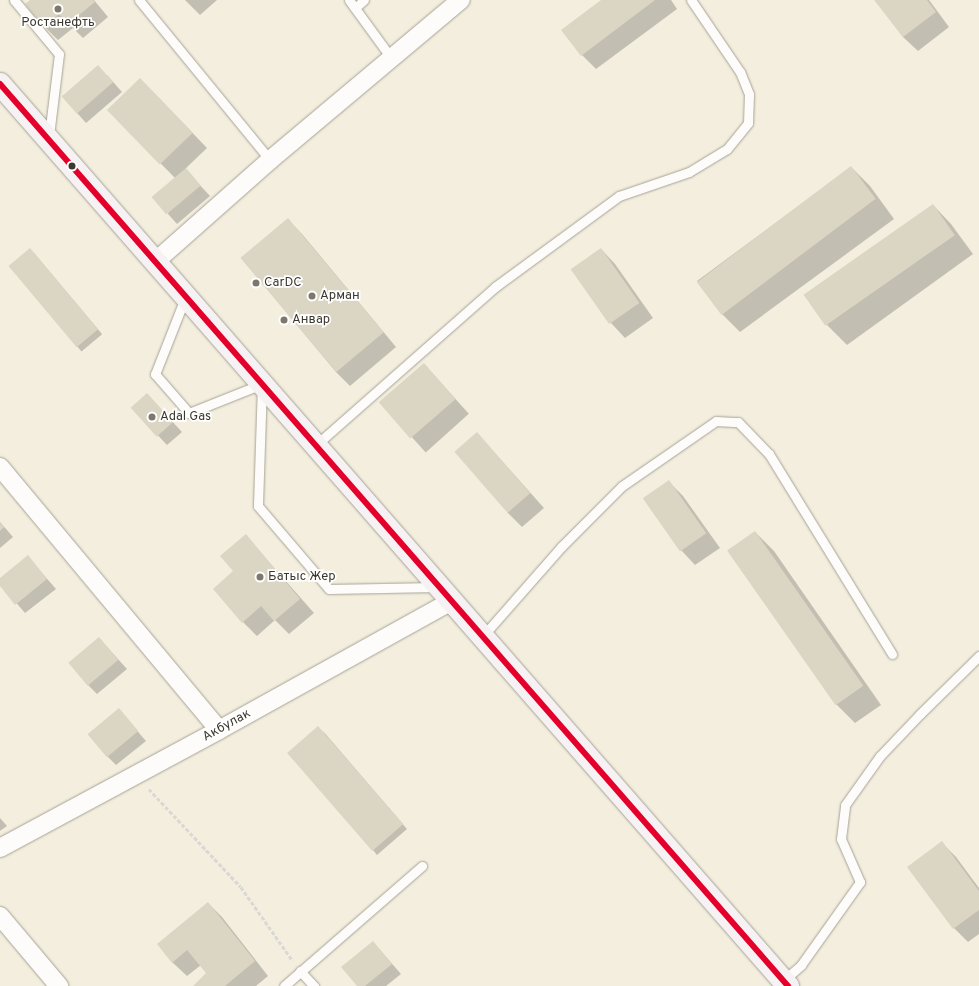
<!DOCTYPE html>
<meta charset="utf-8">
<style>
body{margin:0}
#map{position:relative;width:979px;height:986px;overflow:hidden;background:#f3eede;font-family:Overpass,sans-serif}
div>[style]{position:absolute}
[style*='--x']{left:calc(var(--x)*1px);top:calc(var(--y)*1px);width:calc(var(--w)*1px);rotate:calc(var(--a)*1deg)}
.shadow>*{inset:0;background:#0003;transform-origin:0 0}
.building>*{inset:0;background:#dbd5c4;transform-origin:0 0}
.path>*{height:2.5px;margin-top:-1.25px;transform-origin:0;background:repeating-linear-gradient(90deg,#dad8d4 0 4px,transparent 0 6px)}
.roads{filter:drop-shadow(0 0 1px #a7a396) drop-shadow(0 0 1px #a7a396)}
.service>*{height:9px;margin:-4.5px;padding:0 4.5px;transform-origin:4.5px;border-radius:4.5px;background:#fdfcfa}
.minor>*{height:18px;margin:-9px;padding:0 9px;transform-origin:9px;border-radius:9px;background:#fdfcfa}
.trunk>*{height:22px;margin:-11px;padding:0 11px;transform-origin:11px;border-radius:11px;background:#f6f2f4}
.bus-1>*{height:6px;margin:-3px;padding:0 3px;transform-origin:3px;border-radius:3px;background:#e4002b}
.dots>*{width:11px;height:11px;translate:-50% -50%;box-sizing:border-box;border:2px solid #fff;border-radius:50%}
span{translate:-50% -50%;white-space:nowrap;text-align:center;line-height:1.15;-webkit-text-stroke:3.5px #fff;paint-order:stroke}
.poi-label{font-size:13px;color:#3d382d}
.left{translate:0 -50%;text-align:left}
.street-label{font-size:13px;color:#3d382d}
</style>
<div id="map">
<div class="shadow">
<i style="clip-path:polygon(31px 0,94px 0,108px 17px,83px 38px,73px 28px,58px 40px,44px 26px)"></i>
<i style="clip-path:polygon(185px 0,217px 0,200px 15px)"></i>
<i style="clip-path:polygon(603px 0,671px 0,677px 9px,596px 69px,582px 55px)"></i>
<i style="clip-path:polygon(875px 0,929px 0,949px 27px,918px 51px,903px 37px)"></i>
<i style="clip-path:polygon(107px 75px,122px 92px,86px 123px,62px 96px)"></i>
<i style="clip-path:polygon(154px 93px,207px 148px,185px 169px,210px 196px,177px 224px,168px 214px,176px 179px,108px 110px)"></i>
<i style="clip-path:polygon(851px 167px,870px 186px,894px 219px,740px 332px,721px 313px,697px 281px)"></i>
<i style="clip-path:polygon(933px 205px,951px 224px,973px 254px,847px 345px,828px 326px,807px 296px)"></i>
<i style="clip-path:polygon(288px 220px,302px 234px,396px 347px,350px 386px,336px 372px,241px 258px)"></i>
<i style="clip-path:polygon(601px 249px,615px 264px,653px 318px,625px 338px,611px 323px,573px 269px)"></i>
<i style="left:34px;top:253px;width:106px;height:27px;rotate:50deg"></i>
<i style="left:424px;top:364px;width:67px;height:58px;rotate:48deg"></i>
<i style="clip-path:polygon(156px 404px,182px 432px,167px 445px,132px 408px)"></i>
<i style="clip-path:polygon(477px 433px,544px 508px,522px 527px,508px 513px)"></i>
<i style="clip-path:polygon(669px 482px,683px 496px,720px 548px,695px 565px,681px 550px,645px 498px)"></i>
<i style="clip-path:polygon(0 522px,13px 537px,0 548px)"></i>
<i style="clip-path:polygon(755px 532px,774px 551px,881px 705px,855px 723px,836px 704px,728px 551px)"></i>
<i style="clip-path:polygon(246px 536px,314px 613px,289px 634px,275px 620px,257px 636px,243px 622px)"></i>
<i style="clip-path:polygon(28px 557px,56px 589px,25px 613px,0 584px,0 580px)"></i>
<i style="clip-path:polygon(99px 638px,127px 669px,97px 694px,88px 685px)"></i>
<i style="clip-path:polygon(118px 709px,146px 741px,116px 765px,107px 756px)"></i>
<i style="clip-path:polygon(323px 731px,407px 829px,377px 855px,373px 850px)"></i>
<i style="clip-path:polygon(0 818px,7px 826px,0 831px)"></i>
<i style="clip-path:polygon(942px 843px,956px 857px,979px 888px,979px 934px,968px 942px,954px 928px)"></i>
<i style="clip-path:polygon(208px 903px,222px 917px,268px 976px,256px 986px,195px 986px,208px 973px,201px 965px,187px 976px,172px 962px)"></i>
<i style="clip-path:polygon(373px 942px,401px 974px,386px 986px,358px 986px)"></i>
</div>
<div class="building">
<i style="clip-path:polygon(30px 0,93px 0,95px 2px,68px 24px,59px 14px,43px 27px,25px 4px)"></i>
<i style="clip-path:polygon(601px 0,655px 0,581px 56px,561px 30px)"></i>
<i style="clip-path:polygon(874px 0,927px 0,936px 12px,903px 37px)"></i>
<i style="left:98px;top:65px;width:23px;height:48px;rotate:49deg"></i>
<i style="left:140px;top:78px;width:76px;height:46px;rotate:46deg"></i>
<i style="left:851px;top:166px;width:41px;height:193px;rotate:53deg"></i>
<i style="left:186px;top:168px;width:23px;height:45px;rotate:50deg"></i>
<i style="left:933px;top:204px;width:38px;height:158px;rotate:55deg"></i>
<i style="left:288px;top:218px;width:149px;height:62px;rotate:50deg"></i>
<i style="left:30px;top:248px;width:106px;height:28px;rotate:50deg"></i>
<i style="left:601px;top:248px;width:67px;height:37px;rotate:55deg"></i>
<i style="left:424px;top:363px;width:48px;height:60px;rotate:49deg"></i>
<i style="left:147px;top:393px;width:39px;height:22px;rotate:48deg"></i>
<i style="left:477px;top:432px;width:81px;height:30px;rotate:49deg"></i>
<i style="left:669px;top:480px;width:65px;height:32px;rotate:55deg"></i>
<i style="clip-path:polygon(0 523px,4px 527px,0 531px)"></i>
<i style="left:755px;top:531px;width:189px;height:34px;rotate:55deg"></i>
<i style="clip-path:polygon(246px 534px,300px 599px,274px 621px,261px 606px,242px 623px,213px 589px,233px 571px,220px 556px)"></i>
<i style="clip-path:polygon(28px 555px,47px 579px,15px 605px,0 586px,0 578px)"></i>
<i style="left:99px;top:637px;width:30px;height:40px;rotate:50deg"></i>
<i style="left:119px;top:708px;width:30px;height:41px;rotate:50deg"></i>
<i style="left:318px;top:726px;width:130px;height:41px;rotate:49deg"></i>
<i style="clip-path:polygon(942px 841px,979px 891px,979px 910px,953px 929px,907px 867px)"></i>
<i style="clip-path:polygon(208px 902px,255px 961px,225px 986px,193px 986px,206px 973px,187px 950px,172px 963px,157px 944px)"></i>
<i style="clip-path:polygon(373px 941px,392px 964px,365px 986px,357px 986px,341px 967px)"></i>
</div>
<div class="path">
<i style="--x:149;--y:789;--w:134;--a:46.8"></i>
<i style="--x:241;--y:887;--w:90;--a:54.9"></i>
</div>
<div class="roads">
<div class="service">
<i style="--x:14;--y:0;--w:70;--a:50.2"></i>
<i style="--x:59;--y:54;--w:82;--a:97"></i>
<i style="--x:139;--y:0;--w:207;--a:50.7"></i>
<i style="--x:349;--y:0;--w:73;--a:53.9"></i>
<i style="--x:355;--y:8;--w:12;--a:-42"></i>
<i style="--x:185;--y:298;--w:82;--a:111.5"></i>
<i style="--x:155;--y:374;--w:52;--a:48.9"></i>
<i style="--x:189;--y:413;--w:79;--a:-21.7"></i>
<i style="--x:262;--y:384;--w:122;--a:91.9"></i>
<i style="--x:258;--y:506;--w:109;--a:49.5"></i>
<i style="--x:329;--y:589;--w:108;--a:-1.1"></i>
<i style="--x:316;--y:445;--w:239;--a:-41.4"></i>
<i style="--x:495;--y:287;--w:154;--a:-36.3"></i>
<i style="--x:619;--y:196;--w:74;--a:-18.9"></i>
<i style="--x:689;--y:172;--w:44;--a:-31.2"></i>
<i style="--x:727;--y:149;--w:33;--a:-51"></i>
<i style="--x:748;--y:123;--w:29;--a:-88"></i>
<i style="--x:749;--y:94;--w:24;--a:-112"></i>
<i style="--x:740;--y:72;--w:87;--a:-124.2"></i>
<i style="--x:482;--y:637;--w:120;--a:-48.7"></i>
<i style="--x:561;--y:547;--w:86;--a:-45"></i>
<i style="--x:622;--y:486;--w:114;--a:-34.7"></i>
<i style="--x:716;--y:421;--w:22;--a:3"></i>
<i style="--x:738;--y:422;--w:45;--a:45.9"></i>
<i style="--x:769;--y:454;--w:235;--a:58.4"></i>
<i style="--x:300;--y:971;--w:21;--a:47"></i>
<i style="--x:784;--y:980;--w:23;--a:-41"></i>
<i style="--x:801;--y:965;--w:102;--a:-54.6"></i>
<i style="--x:860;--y:882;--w:47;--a:-113.8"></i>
<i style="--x:841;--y:839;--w:34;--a:-83"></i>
<i style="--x:845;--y:805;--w:60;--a:-54.5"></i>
<i style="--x:880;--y:756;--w:58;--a:-46.4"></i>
<i style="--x:920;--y:714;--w:83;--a:-44.5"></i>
<i style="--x:284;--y:986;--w:183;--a:-41"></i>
</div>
<div class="minor">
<i style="--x:156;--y:261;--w:152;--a:-41.5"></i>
<i style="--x:270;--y:160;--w:249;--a:-40"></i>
<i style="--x:0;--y:467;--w:342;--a:50.2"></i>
<i style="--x:0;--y:848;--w:249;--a:-28.3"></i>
<i style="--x:219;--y:730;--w:266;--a:-29"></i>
<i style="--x:0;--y:916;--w:92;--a:49.9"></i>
</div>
<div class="trunk">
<i style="--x:0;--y:84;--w:1198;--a:48.86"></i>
</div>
</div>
<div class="bus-1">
<i style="--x:0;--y:84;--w:1198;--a:48.86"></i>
</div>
<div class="dots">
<i style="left:58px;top:9px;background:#7d786b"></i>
<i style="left:72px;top:166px;background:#3d382d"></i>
<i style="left:256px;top:283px;background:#7d786b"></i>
<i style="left:312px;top:296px;background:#7d786b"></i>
<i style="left:284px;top:320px;background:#7d786b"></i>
<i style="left:152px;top:417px;background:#7d786b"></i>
<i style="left:260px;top:577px;background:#7d786b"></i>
</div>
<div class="poi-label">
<span style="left:58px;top:23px">Ростанефть</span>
<span class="left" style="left:264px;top:283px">CarDC</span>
<span class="left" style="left:320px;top:296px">Арман</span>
<span class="left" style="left:292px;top:320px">Анвар</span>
<span class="left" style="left:160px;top:417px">Adal Gas</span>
<span class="left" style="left:268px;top:577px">Батыс Жер</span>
</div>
<div class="street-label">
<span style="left:227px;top:726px;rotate:-29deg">Акбулак</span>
</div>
</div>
